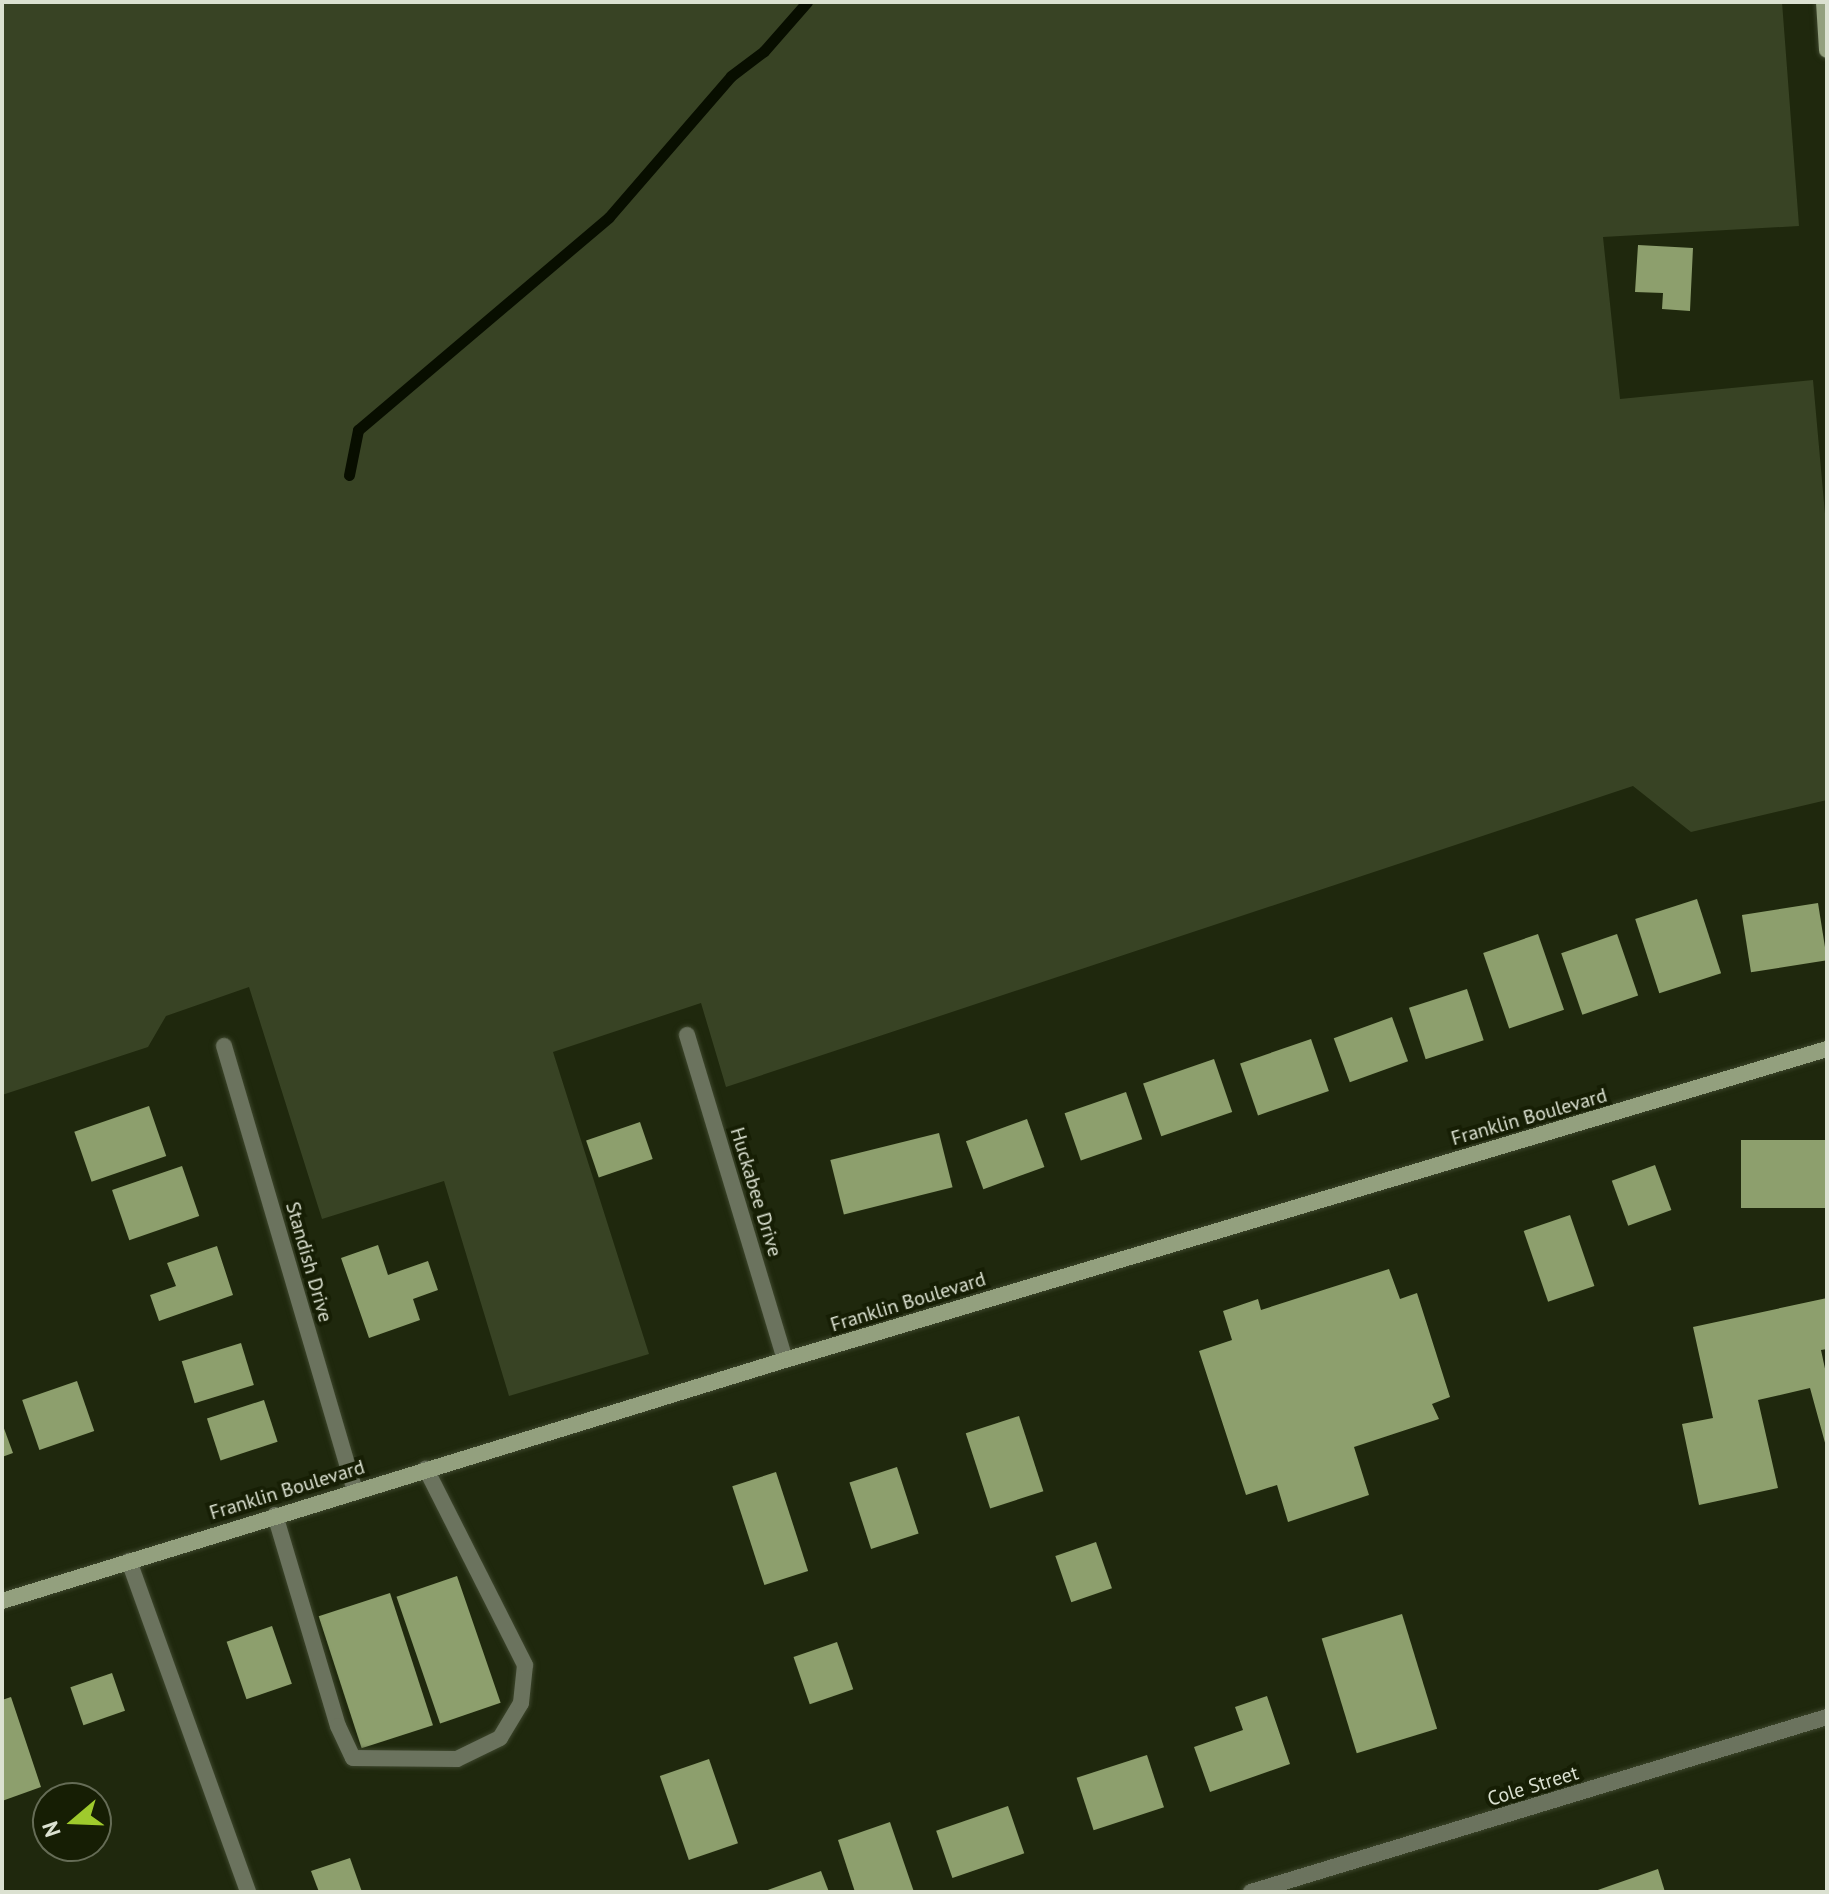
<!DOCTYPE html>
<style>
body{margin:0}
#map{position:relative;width:1829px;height:1894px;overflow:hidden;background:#1f280d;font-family:"PT Sans",sans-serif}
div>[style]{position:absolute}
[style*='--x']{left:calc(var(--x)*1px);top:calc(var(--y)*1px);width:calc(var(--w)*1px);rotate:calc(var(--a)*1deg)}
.green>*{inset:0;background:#384324}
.stream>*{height:11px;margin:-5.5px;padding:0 5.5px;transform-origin:5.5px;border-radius:5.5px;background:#080e00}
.building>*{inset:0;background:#8d9f6d;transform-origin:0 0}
.roads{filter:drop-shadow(0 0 2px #3d462c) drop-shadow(0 0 2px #3d462c)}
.lane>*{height:16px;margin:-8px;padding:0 8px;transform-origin:8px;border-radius:8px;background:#6b735e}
.street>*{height:16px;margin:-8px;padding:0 8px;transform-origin:8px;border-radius:8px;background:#6b735e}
.secondary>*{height:16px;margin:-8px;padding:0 8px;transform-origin:8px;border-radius:8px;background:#93a07e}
span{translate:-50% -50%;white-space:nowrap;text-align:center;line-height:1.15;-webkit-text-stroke:8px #161e04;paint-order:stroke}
.street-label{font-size:20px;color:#dbe1d1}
.frame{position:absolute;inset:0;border:4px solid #dbe1d1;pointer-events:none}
.north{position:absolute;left:32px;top:1782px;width:80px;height:80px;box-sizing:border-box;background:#161e04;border:2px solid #656c56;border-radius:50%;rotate:251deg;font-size:22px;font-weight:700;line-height:32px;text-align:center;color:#dbe1d1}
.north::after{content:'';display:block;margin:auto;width:28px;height:36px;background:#9fca2d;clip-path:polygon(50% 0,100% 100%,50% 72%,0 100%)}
</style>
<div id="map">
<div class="green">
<i style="clip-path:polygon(2px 2px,1782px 2px,1799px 226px,1603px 237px,1620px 399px,1813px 380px,1827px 536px,1827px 800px,1691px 832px,1633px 786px,726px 1087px,701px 1003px,553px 1052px,649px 1354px,509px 1396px,444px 1181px,322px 1219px,249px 987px,166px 1016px,148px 1047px,2px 1095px)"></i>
</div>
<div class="stream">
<i style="--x:349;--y:475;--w:46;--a:-78.7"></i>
<i style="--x:358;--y:430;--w:329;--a:-40.3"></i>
<i style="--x:609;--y:217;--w:186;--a:-49.1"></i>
<i style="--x:731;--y:76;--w:41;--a:-37.1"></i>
<i style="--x:764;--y:51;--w:65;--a:-48.7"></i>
</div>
<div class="building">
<i style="clip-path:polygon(1638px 245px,1693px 248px,1690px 311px,1662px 309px,1663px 293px,1635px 292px)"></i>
<i style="left:1697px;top:899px;width:78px;height:65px;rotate:72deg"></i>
<i style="left:1818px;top:903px;width:58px;height:77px;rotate:81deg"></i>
<i style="left:1538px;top:934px;width:80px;height:58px;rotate:71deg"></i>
<i style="left:1617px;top:934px;width:65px;height:59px;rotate:71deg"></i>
<i style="left:1467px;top:989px;width:54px;height:61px;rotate:72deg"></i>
<i style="left:1392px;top:1017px;width:47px;height:62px;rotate:70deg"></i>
<i style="left:1311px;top:1039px;width:55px;height:75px;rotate:71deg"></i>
<i style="left:1214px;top:1059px;width:56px;height:75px;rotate:71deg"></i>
<i style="left:1126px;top:1092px;width:50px;height:65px;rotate:71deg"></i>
<i style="left:149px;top:1106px;width:53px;height:79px;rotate:71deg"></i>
<i style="left:1027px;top:1119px;width:51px;height:65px;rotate:70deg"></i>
<i style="left:640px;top:1122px;width:39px;height:57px;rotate:71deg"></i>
<i style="left:939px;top:1133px;width:56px;height:112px;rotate:76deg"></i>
<i style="left:1827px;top:1140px;width:68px;height:86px;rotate:90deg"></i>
<i style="left:1655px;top:1165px;width:48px;height:46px;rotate:70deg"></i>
<i style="left:182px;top:1166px;width:53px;height:74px;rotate:71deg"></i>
<i style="left:1570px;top:1215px;width:75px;height:49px;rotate:71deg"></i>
<i style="clip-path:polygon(378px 1245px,388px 1275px,428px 1261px,438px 1290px,413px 1299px,420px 1320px,369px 1338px,341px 1258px)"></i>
<i style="clip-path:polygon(217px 1246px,233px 1295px,159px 1321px,150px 1295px,176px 1286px,167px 1263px)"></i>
<i style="clip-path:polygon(1389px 1269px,1400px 1299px,1417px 1293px,1450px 1397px,1432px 1404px,1439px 1419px,1354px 1447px,1369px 1495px,1288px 1522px,1277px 1485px,1246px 1495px,1199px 1351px,1232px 1340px,1223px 1311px,1258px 1299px,1261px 1310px)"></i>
<i style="clip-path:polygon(1827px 1298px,1827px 1349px,1821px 1350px,1827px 1378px,1827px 1450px,1810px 1388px,1758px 1400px,1778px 1488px,1699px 1505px,1682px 1424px,1713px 1418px,1693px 1327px)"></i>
<i style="left:241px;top:1343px;width:44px;height:62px;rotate:73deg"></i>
<i style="left:77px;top:1381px;width:53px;height:58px;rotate:71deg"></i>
<i style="left:264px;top:1400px;width:44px;height:60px;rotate:72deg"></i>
<i style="left:1019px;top:1416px;width:79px;height:56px;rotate:72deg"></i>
<i style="clip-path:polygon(2px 1423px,13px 1453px,2px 1457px)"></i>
<i style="left:897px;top:1467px;width:70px;height:50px;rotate:72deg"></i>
<i style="left:776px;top:1472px;width:104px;height:46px;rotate:72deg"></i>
<i style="left:1096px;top:1542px;width:49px;height:43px;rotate:71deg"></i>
<i style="left:457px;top:1576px;width:134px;height:64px;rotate:71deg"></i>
<i style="left:390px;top:1593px;width:139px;height:75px;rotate:72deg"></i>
<i style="left:1402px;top:1614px;width:120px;height:84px;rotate:73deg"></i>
<i style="left:272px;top:1626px;width:61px;height:48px;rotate:71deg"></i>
<i style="left:837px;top:1642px;width:50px;height:46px;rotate:71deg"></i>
<i style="left:112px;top:1673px;width:40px;height:44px;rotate:71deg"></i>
<i style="clip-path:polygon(1267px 1696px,1290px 1764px,1210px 1792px,1194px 1747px,1243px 1730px,1235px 1707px)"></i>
<i style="clip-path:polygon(11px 1697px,41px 1787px,2px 1801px,2px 1700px)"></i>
<i style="left:1147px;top:1755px;width:55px;height:74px;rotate:72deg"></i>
<i style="left:709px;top:1759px;width:89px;height:52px;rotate:71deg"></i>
<i style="left:1008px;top:1806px;width:50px;height:76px;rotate:71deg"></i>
<i style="clip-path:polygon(890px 1822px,914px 1892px,855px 1892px,838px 1840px)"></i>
<i style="clip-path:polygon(350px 1858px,362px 1892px,319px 1892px,311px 1871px)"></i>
<i style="clip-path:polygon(1658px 1869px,1665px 1892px,1592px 1892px)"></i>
<i style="clip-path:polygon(821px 1871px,829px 1892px,762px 1892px)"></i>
</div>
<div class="roads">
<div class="lane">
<i style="--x:275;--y:1515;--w:220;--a:73.4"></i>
<i style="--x:338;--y:1726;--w:35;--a:65"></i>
<i style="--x:353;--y:1758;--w:104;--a:0.6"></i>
<i style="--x:457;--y:1759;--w:48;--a:-26"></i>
<i style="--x:500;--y:1738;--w:41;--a:-59"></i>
<i style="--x:521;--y:1703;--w:38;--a:-84"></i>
<i style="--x:525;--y:1665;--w:220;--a:-116.8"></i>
<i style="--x:129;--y:1561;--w:352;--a:70.2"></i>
</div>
<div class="street">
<i style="--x:687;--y:1035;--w:339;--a:73.2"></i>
<i style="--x:224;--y:1046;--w:463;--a:73.6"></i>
<i style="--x:1251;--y:1892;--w:602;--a:-16.9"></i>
</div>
<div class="secondary">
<i style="--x:1824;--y:2;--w:48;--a:86.4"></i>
<i style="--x:2;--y:1601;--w:819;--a:-17.11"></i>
<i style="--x:785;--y:1360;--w:1087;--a:-16.62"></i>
</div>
</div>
<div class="street-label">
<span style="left:1529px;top:1117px;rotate:-16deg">Franklin Boulevard</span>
<span style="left:756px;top:1192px;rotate:73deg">Huckabee Drive</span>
<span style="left:309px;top:1262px;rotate:74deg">Standish Drive</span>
<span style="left:908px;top:1302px;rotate:-17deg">Franklin Boulevard</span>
<span style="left:287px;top:1490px;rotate:-17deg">Franklin Boulevard</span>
<span style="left:1533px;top:1786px;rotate:-17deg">Cole Street</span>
</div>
<div class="frame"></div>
<div class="north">N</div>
</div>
